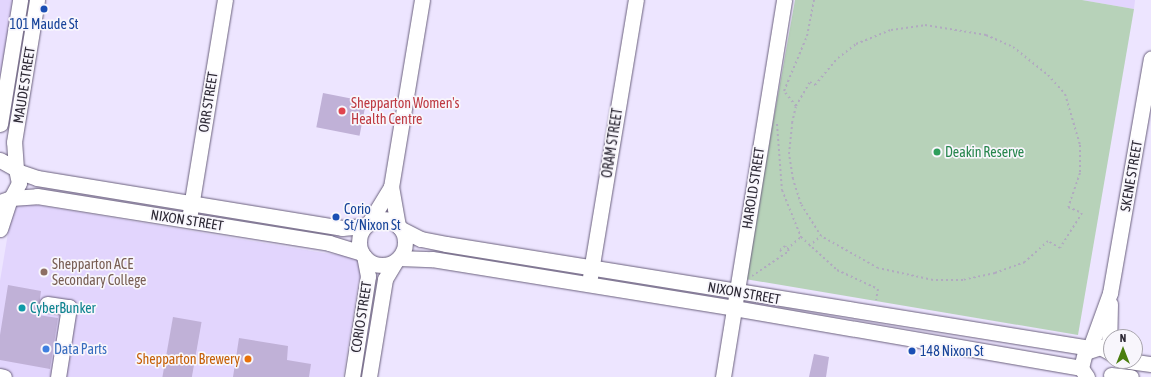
<!DOCTYPE html>
<style>
body{margin:0}
#map{position:relative;width:1151px;height:377px;overflow:hidden;background:#ede5ff;font-family:"Asap Condensed",sans-serif}
div>[style]{position:absolute}
[style*='--x']{left:calc(var(--x)*1px);top:calc(var(--y)*1px);width:calc(var(--w)*1px);rotate:calc(var(--a)*1deg)}
.built>*{inset:0;background:#e2d5fd}
.green>*{inset:0;background:#b7d2b9}
.building>*{inset:0;background:#c0b1d7;transform-origin:0 0}
.path>*{height:2px;margin-top:-1px;transform-origin:0;background:repeating-linear-gradient(90deg,#b1aac0 0 2px,transparent 0 5px)}
.roads{filter:drop-shadow(0 0 1px #6a607d) drop-shadow(0 0 1px #6a607d)}
.minor>*{height:15px;margin:-7.5px;padding:0 7.5px;transform-origin:7.5px;border-radius:7.5px;background:#fff}
.minor>.ring{margin:-7.5px;padding:0;box-sizing:content-box;background:none;border:15px solid #fff;border-radius:50%}
.dots>*{width:11px;height:11px;translate:-50% -50%;box-sizing:border-box;border:2px solid #f8f6fc;border-radius:50%}
span{translate:-50% -50%;white-space:nowrap;text-align:center;line-height:1.15;-webkit-text-stroke:3.5px #f8f6fc;paint-order:stroke}
.transit-label{font-size:14px;color:#164399}
.left{translate:0 -50%;text-align:left}
.street-label{font-size:14px;color:#2d2935}
.health-label{font-size:14px;color:#be3a42}
.leisure-label{font-size:14px;color:#27864d}
.education-label{font-size:14px;color:#785e54}
.culture-label{font-size:14px;color:#0d838f}
.shop-label{font-size:14px;color:#366cbe}
.food-label{font-size:14px;color:#c56008}
.right{translate:-100% -50%;text-align:right}
.north{position:absolute;left:1103px;top:329px;width:40px;height:40px;box-sizing:border-box;background:#f8f6fc;border:1px solid #a7a4ac;border-radius:50%;rotate:0deg;font-size:11px;font-weight:700;line-height:16px;text-align:center;color:#2d2935}
.north::after{content:'';display:block;margin:auto;width:14px;height:18px;background:#4b7e0f;clip-path:polygon(50% 0,100% 100%,50% 72%,0 100%)}
</style>
<div id="map">
<div class="built">
<i style="clip-path:polygon(0 0,13px 0,0 78px)"></i>
<i style="clip-path:polygon(1082px 0,1135px 0,1134px 9px)"></i>
<i style="clip-path:polygon(37px 202px,37px 205px,324px 253px,340px 255px,341px 251px,359px 260px,363px 279px,359px 280px,343px 377px,0 377px,0 281px,10px 221px,15px 204px)"></i>
</div>
<div class="green">
<i style="clip-path:polygon(795px 0,1082px 0,1134px 9px,1078px 335px,745px 279px)"></i>
</div>
<div class="building">
<i style="left:323px;top:93px;width:44px;height:35px;rotate:11deg"></i>
<i style="clip-path:polygon(8px 285px,41px 291px,38px 315px,58px 318px,50px 369px,0 360px,0 335px)"></i>
<i style="left:173px;top:317px;width:29px;height:61px;rotate:10deg"></i>
<i style="clip-path:polygon(239px 338px,288px 346px,287px 360px,311px 364px,309px 377px,233px 377px)"></i>
<i style="clip-path:polygon(814px 354px,829px 357px,826px 377px,809px 377px)"></i>
</div>
<div class="path">
<i style="--x:796;--y:106;--w:19;--a:-129"></i>
<i style="--x:784;--y:91;--w:60;--a:-67.3"></i>
<i style="--x:807;--y:36;--w:37;--a:-79"></i>
<i style="--x:777;--y:124;--w:66;--a:85.7"></i>
<i style="--x:782;--y:190;--w:51;--a:68"></i>
<i style="--x:801;--y:237;--w:49;--a:42.5"></i>
<i style="--x:837;--y:270;--w:45;--a:24.9"></i>
<i style="--x:878;--y:289;--w:11;--a:100"></i>
<i style="--x:809;--y:246;--w:16;--a:-40"></i>
<i style="--x:821;--y:236;--w:38;--a:-122"></i>
<i style="--x:801;--y:204;--w:26;--a:-108"></i>
<i style="--x:793;--y:179;--w:25;--a:-99"></i>
<i style="--x:789;--y:154;--w:31;--a:-84"></i>
<i style="--x:792;--y:123;--w:17;--a:-77"></i>
<i style="--x:796;--y:106;--w:28;--a:-60"></i>
<i style="--x:810;--y:82;--w:6;--a:31"></i>
<i style="--x:815;--y:85;--w:35;--a:-50"></i>
<i style="--x:838;--y:58;--w:23;--a:-38"></i>
<i style="--x:856;--y:44;--w:38;--a:-22"></i>
<i style="--x:891;--y:30;--w:34;--a:-8"></i>
<i style="--x:925;--y:25;--w:62;--a:9.3"></i>
<i style="--x:986;--y:35;--w:30;--a:24"></i>
<i style="--x:1013;--y:47;--w:45;--a:38.7"></i>
<i style="--x:1048;--y:75;--w:25;--a:48"></i>
<i style="--x:1065;--y:94;--w:53;--a:73.6"></i>
<i style="--x:1080;--y:145;--w:28;--a:90"></i>
<i style="--x:1080;--y:173;--w:36;--a:109"></i>
<i style="--x:1068;--y:207;--w:15;--a:23"></i>
<i style="--x:1082;--y:213;--w:41;--a:122.2"></i>
<i style="--x:1060;--y:248;--w:14;--a:-150"></i>
<i style="--x:1048;--y:241;--w:31;--a:138"></i>
<i style="--x:1025;--y:262;--w:32;--a:160"></i>
<i style="--x:995;--y:273;--w:33;--a:168"></i>
<i style="--x:963;--y:280;--w:30;--a:180"></i>
<i style="--x:933;--y:280;--w:56;--a:-167.7"></i>
<i style="--x:878;--y:268;--w:65;--a:-150.7"></i>
<i style="--x:787;--y:249;--w:18;--a:-41"></i>
<i style="--x:752;--y:276;--w:45;--a:-34"></i>
<i style="--x:789;--y:251;--w:6;--a:-129"></i>
<i style="--x:785;--y:246;--w:6;--a:141"></i>
<i style="--x:780;--y:250;--w:4;--a:45"></i>
</div>
<div class="roads">
<div class="minor">
<i style="--x:0;--y:124;--w:126;--a:-80.8"></i>
<i style="--x:0;--y:160;--w:18;--a:29"></i>
<i style="--x:16;--y:169;--w:14;--a:78"></i>
<i style="--x:19;--y:183;--w:17;--a:118"></i>
<i style="--x:11;--y:198;--w:12;--a:160"></i>
<i style="--x:16;--y:169;--w:27;--a:-94"></i>
<i style="--x:14;--y:142;--w:144;--a:-80.8"></i>
<i style="--x:17;--y:171;--w:21;--a:19"></i>
<i style="--x:37;--y:178;--w:309;--a:9.3"></i>
<i style="--x:342;--y:228;--w:23;--a:-5"></i>
<i style="--x:11;--y:198;--w:26;--a:-4"></i>
<i style="--x:37;--y:196;--w:296;--a:9.1"></i>
<i style="--x:329;--y:243;--w:34;--a:17"></i>
<i style="--x:190;--y:213;--w:216;--a:-80.7"></i>
<i class="ring" style="left:359px;top:219px;width:31px;height:31px"></i>
<i style="--x:369;--y:223;--w:42;--a:-58.6"></i>
<i style="--x:398;--y:226;--w:40;--a:-100"></i>
<i style="--x:391;--y:187;--w:190;--a:-80.6"></i>
<i style="--x:0;--y:229;--w:32;--a:-72"></i>
<i style="--x:401;--y:229;--w:22;--a:27"></i>
<i style="--x:421;--y:239;--w:25;--a:11"></i>
<i style="--x:446;--y:244;--w:652;--a:9.17"></i>
<i style="--x:399;--y:258;--w:33;--a:2"></i>
<i style="--x:432;--y:259;--w:306;--a:9.2"></i>
<i style="--x:734;--y:308;--w:352;--a:9.8"></i>
<i style="--x:590;--y:277;--w:281;--a:-80.6"></i>
<i style="--x:47;--y:304;--w:22;--a:8"></i>
<i style="--x:69;--y:307;--w:71;--a:98.9"></i>
<i style="--x:1090;--y:348;--w:59;--a:-70"></i>
<i style="--x:1110;--y:293;--w:238;--a:-80.1"></i>
<i style="--x:1109;--y:351;--w:47;--a:-88.8"></i>
<i style="--x:1129;--y:361;--w:22;--a:8"></i>
<i style="--x:1111;--y:375;--w:20;--a:6"></i>
<i style="--x:0;--y:376;--w:4;--a:14"></i>
<i style="--x:352;--y:377;--w:102;--a:-81"></i>
<i style="--x:368;--y:276;--w:20;--a:-101"></i>
<i style="--x:369;--y:377;--w:99;--a:-80.7"></i>
<i style="--x:385;--y:279;--w:21;--a:-59"></i>
<i style="--x:723;--y:377;--w:382;--a:-80.8"></i>
<i style="--x:1087;--y:377;--w:11;--a:-124"></i>
<i style="--x:1081;--y:368;--w:16;--a:-76"></i>
<i style="--x:1085;--y:352;--w:16;--a:-18"></i>
<i style="--x:1100;--y:347;--w:13;--a:29"></i>
</div>
</div>
<div class="dots">
<i style="left:44px;top:9px;background:#1a4fb4"></i>
<i style="left:342px;top:111px;background:#e0444e"></i>
<i style="left:937px;top:152px;background:#2e9e5b"></i>
<i style="left:336px;top:217px;background:#1a4fb4"></i>
<i style="left:44px;top:272px;background:#8d6e63"></i>
<i style="left:22px;top:308px;background:#0f9aa8"></i>
<i style="left:46px;top:349px;background:#3f7fe0"></i>
<i style="left:912px;top:351px;background:#1a4fb4"></i>
<i style="left:248px;top:359px;background:#e8710a"></i>
</div>
<div class="transit-label">
<span style="left:44px;top:24px">101 Maude St</span>
<span class="left" style="left:344px;top:217px">Corio<br>St/Nixon St</span>
<span class="left" style="left:920px;top:351px">148 Nixon St</span>
</div>
<div class="street-label">
<span style="left:24px;top:85px;rotate:-81deg">MAUDE STREET</span>
<span style="left:208px;top:102px;rotate:-81deg">ORR STREET</span>
<span style="left:612px;top:143px;rotate:-81deg">ORAM STREET</span>
<span style="left:1131px;top:176px;rotate:-80deg">SKENE STREET</span>
<span style="left:753px;top:188px;rotate:-81deg">HAROLD STREET</span>
<span style="left:187px;top:220px;rotate:9deg">NIXON STREET</span>
<span style="left:744px;top:293px;rotate:10deg">NIXON STREET</span>
<span style="left:361px;top:317px;rotate:-81deg">CORIO STREET</span>
</div>
<div class="health-label">
<span class="left" style="left:351px;top:111px">Shepparton Women's<br>Health Centre</span>
</div>
<div class="leisure-label">
<span class="left" style="left:945px;top:152px">Deakin Reserve</span>
</div>
<div class="education-label">
<span class="left" style="left:52px;top:272px">Shepparton ACE<br>Secondary College</span>
</div>
<div class="culture-label">
<span class="left" style="left:30px;top:308px">CyberBunker</span>
</div>
<div class="shop-label">
<span class="left" style="left:54px;top:349px">Data Parts</span>
</div>
<div class="food-label">
<span class="right" style="left:240px;top:359px">Shepparton Brewery</span>
</div>
<div class="north">N</div>
</div>
